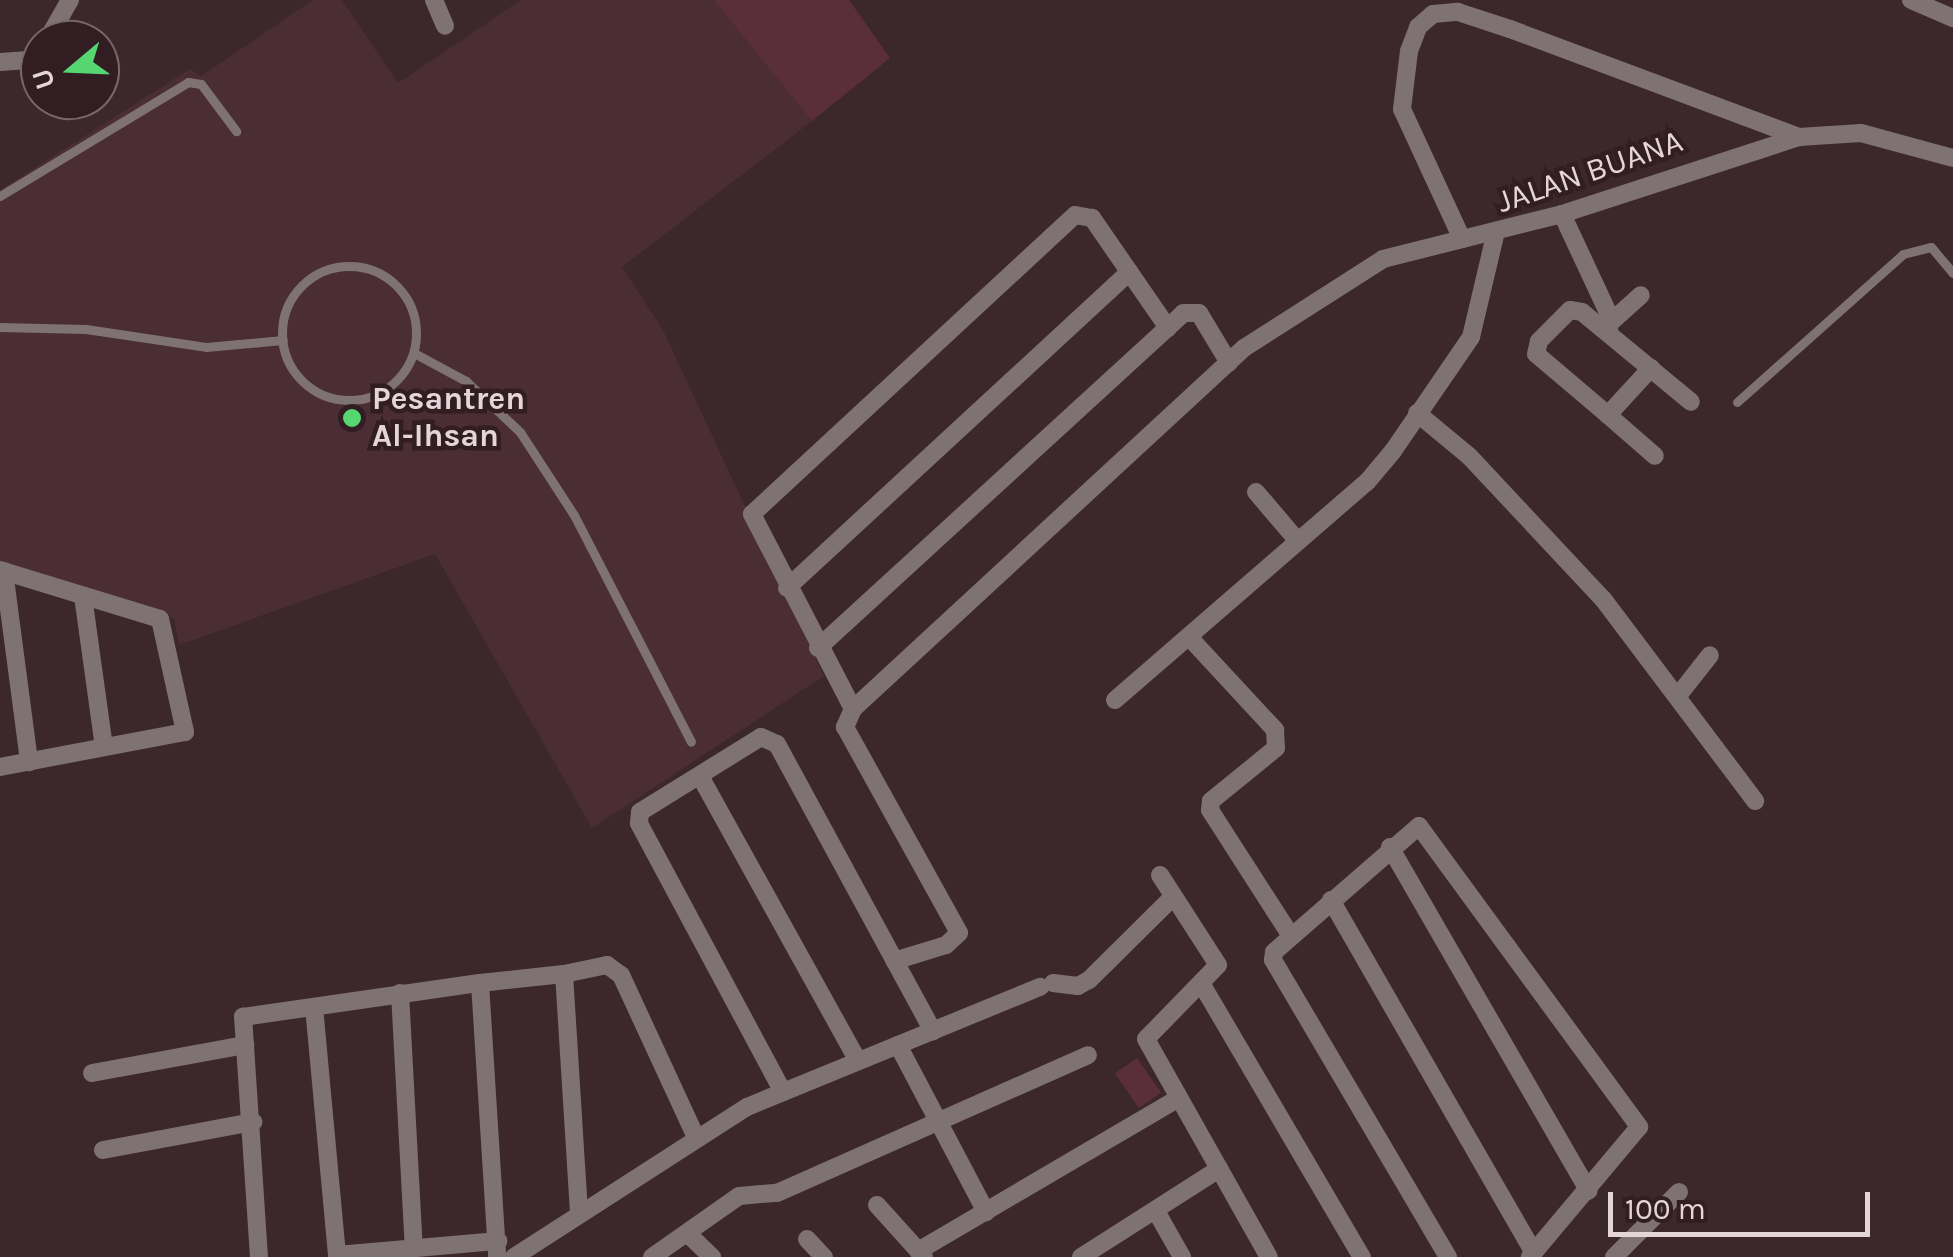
<!DOCTYPE html>
<style>
body{margin:0}
#map{position:relative;width:1953px;height:1257px;overflow:hidden;background:#3c272c;font-family:Karla,sans-serif}
div>[style]{position:absolute}
[style*='--x']{left:calc(var(--x)*1px);top:calc(var(--y)*1px);width:calc(var(--w)*1px);rotate:calc(var(--a)*1deg)}
.built>*{inset:0;background:#4a2d35}
.green>*{inset:0;background:#5b2e3c;transform-origin:0 0}
.lane>*{height:9px;margin:-4.5px;padding:0 4.5px;transform-origin:4.5px;border-radius:4.5px;background:#7e7275}
.lane>.ring{margin:-4.5px;padding:0;box-sizing:content-box;background:none;border:9px solid #7e7275;border-radius:50%}
.street>*{height:18px;margin:-9px;padding:0 9px;transform-origin:9px;border-radius:9px;background:#7e7275}
.dots>*{width:28px;height:28px;translate:-50% -50%;box-sizing:border-box;border:5px solid #311d22;border-radius:50%}
span{translate:-50% -50%;white-space:nowrap;text-align:center;line-height:1.15;-webkit-text-stroke:9px #311d22;paint-order:stroke}
.street-label{font-size:32px;color:#e4d5d9}
.poi-label{font-size:32px;color:#e4d5d9;font-weight:700}
.left{translate:0 -50%;text-align:left}
.north{position:absolute;left:20px;top:20px;width:100px;height:100px;box-sizing:border-box;background:#311d22;border:2px solid #79676b;border-radius:50%;rotate:251deg;font-size:28px;font-weight:700;line-height:40px;text-align:center;color:#e4d5d9}
.north::after{content:'';display:block;margin:auto;width:35px;height:45px;background:#55d671;clip-path:polygon(50% 0,100% 100%,50% 72%,0 100%)}
.scale{position:absolute;left:1608px;top:1192px;width:262px;height:45px;box-sizing:border-box;border:5px solid #e4d5d9;border-top:0;padding-left:12px;font-size:30px;line-height:35px;white-space:nowrap;color:#e4d5d9;-webkit-text-stroke:8px #311d22;paint-order:stroke}
</style>
<div id="map">
<div class="built">
<i style="clip-path:polygon(313px 0,342px 0,398px 83px,521px 0,716px 0,812px 121px,622px 267px,663px 330px,824px 676px,592px 828px,435px 554px,179px 645px,174px 619px,0 566px,0 190px,190px 69px,201px 76px)"></i>
</div>
<div class="green">
<i style="clip-path:polygon(714px 0,849px 0,890px 58px,812px 121px)"></i>
<i style="left:1137px;top:1058px;width:42px;height:27px;rotate:55deg"></i>
</div>
<div class="lane">
<i style="--x:0;--y:196;--w:220;--a:-31.2"></i>
<i style="--x:188;--y:82;--w:13;--a:9"></i>
<i style="--x:201;--y:84;--w:59;--a:53.3"></i>
<i class="ring" style="left:282px;top:266px;width:125px;height:125px"></i>
<i style="--x:0;--y:327;--w:86;--a:1.3"></i>
<i style="--x:86;--y:329;--w:121;--a:8.5"></i>
<i style="--x:206;--y:347;--w:77;--a:-5.2"></i>
<i style="--x:414;--y:353;--w:59;--a:28.3"></i>
<i style="--x:466;--y:381;--w:74;--a:43.4"></i>
<i style="--x:520;--y:432;--w:99;--a:57"></i>
<i style="--x:574;--y:515;--w:255;--a:62.7"></i>
<i style="--x:1737;--y:402;--w:222;--a:-41.7"></i>
<i style="--x:1903;--y:254;--w:29;--a:-14"></i>
<i style="--x:1931;--y:247;--w:34;--a:50"></i>
</div>
<div class="street">
<i style="--x:434;--y:0;--w:28;--a:67"></i>
<i style="--x:1911;--y:0;--w:46;--a:23.2"></i>
<i style="--x:47;--y:40;--w:46;--a:-60.1"></i>
<i style="--x:0;--y:62;--w:32;--a:-4"></i>
<i style="--x:32;--y:60;--w:12;--a:-48"></i>
<i style="--x:1562;--y:214;--w:114;--a:65"></i>
<i style="--x:1610;--y:317;--w:16;--a:94"></i>
<i style="--x:1462;--y:239;--w:143;--a:-114.8"></i>
<i style="--x:1402;--y:109;--w:58;--a:-83.1"></i>
<i style="--x:1409;--y:51;--w:26;--a:-69"></i>
<i style="--x:1418;--y:27;--w:20;--a:-41"></i>
<i style="--x:1433;--y:14;--w:25;--a:-5"></i>
<i style="--x:1458;--y:12;--w:55;--a:18.1"></i>
<i style="--x:1510;--y:29;--w:309;--a:20.5"></i>
<i style="--x:1611;--y:322;--w:40;--a:-42"></i>
<i style="--x:1168;--y:328;--w:134;--a:-124.6"></i>
<i style="--x:1092;--y:218;--w:17;--a:-170"></i>
<i style="--x:1075;--y:215;--w:440;--a:137.2"></i>
<i style="--x:752;--y:514;--w:220;--a:62.6"></i>
<i style="--x:853;--y:709;--w:532;--a:-42.72"></i>
<i style="--x:1244;--y:348;--w:165;--a:-32.6"></i>
<i style="--x:1383;--y:259;--w:185;--a:-14.1"></i>
<i style="--x:1562;--y:214;--w:249;--a:-18"></i>
<i style="--x:1799;--y:137;--w:62;--a:-3.7"></i>
<i style="--x:1861;--y:133;--w:95;--a:15.2"></i>
<i style="--x:1651;--y:368;--w:64;--a:132.5"></i>
<i style="--x:1608;--y:415;--w:62;--a:41.1"></i>
<i style="--x:1417;--y:413;--w:67;--a:39.6"></i>
<i style="--x:1469;--y:456;--w:196;--a:46.9"></i>
<i style="--x:1603;--y:599;--w:253;--a:53"></i>
<i style="--x:1608;--y:415;--w:94;--a:-139.7"></i>
<i style="--x:1536;--y:354;--w:13;--a:-77"></i>
<i style="--x:1539;--y:341;--w:44;--a:-45"></i>
<i style="--x:1570;--y:310;--w:12;--a:9"></i>
<i style="--x:1582;--y:312;--w:141;--a:39.5"></i>
<i style="--x:1256;--y:492;--w:62;--a:49.6"></i>
<i style="--x:0;--y:570;--w:167;--a:17"></i>
<i style="--x:160;--y:619;--w:116;--a:77.5"></i>
<i style="--x:185;--y:732;--w:188;--a:169.3"></i>
<i style="--x:4;--y:571;--w:193;--a:82.5"></i>
<i style="--x:787;--y:588;--w:466;--a:-42.7"></i>
<i style="--x:83;--y:596;--w:152;--a:82.1"></i>
<i style="--x:1189;--y:637;--w:127;--a:47.2"></i>
<i style="--x:1275;--y:730;--w:18;--a:87"></i>
<i style="--x:1276;--y:748;--w:84;--a:140.8"></i>
<i style="--x:1211;--y:801;--w:9;--a:96"></i>
<i style="--x:1210;--y:810;--w:150;--a:57.3"></i>
<i style="--x:818;--y:648;--w:495;--a:-42.5"></i>
<i style="--x:1183;--y:313;--w:16;--a:0"></i>
<i style="--x:1199;--y:313;--w:58;--a:59"></i>
<i style="--x:1677;--y:697;--w:53;--a:-51.8"></i>
<i style="--x:1115;--y:700;--w:333;--a:-40.9"></i>
<i style="--x:1367;--y:482;--w:40;--a:-50"></i>
<i style="--x:1393;--y:451;--w:138;--a:-55.6"></i>
<i style="--x:1471;--y:337;--w:109;--a:-76.7"></i>
<i style="--x:853;--y:709;--w:20;--a:114"></i>
<i style="--x:845;--y:727;--w:235;--a:61"></i>
<i style="--x:959;--y:933;--w:18;--a:137"></i>
<i style="--x:946;--y:945;--w:54;--a:162.9"></i>
<i style="--x:700;--y:776;--w:326;--a:61"></i>
<i style="--x:1390;--y:847;--w:397;--a:60"></i>
<i style="--x:1160;--y:875;--w:107;--a:57.2"></i>
<i style="--x:1218;--y:965;--w:103;--a:134.2"></i>
<i style="--x:1146;--y:1039;--w:250;--a:60.6"></i>
<i style="--x:1331;--y:900;--w:407;--a:60.1"></i>
<i style="--x:564;--y:974;--w:44;--a:-11.8"></i>
<i style="--x:607;--y:965;--w:17;--a:36"></i>
<i style="--x:621;--y:975;--w:179;--a:65.2"></i>
<i style="--x:480;--y:983;--w:84;--a:-6.1"></i>
<i style="--x:564;--y:974;--w:239;--a:86.4"></i>
<i style="--x:1053;--y:983;--w:25;--a:7"></i>
<i style="--x:1078;--y:986;--w:13;--a:-29"></i>
<i style="--x:1089;--y:980;--w:118;--a:-44.7"></i>
<i style="--x:1201;--y:983;--w:318;--a:59.6"></i>
<i style="--x:400;--y:993;--w:255;--a:86.9"></i>
<i style="--x:314;--y:1007;--w:251;--a:84.7"></i>
<i style="--x:898;--y:1045;--w:189;--a:62.2"></i>
<i style="--x:92;--y:1073;--w:156;--a:-10.4"></i>
<i style="--x:783;--y:1092;--w:305;--a:-118.2"></i>
<i style="--x:639;--y:823;--w:11;--a:-85"></i>
<i style="--x:640;--y:812;--w:142;--a:-31.8"></i>
<i style="--x:761;--y:737;--w:17;--a:24"></i>
<i style="--x:777;--y:744;--w:327;--a:61.5"></i>
<i style="--x:103;--y:1150;--w:153;--a:-10.6"></i>
<i style="--x:877;--y:1205;--w:70;--a:47.9"></i>
<i style="--x:1156;--y:1211;--w:53;--a:60.5"></i>
<i style="--x:687;--y:1233;--w:35;--a:44"></i>
<i style="--x:807;--y:1239;--w:25;--a:47"></i>
<i style="--x:918;--y:1251;--w:300;--a:-30.4"></i>
<i style="--x:337;--y:1255;--w:162;--a:-5"></i>
<i style="--x:259;--y:1257;--w:241;--a:-93.8"></i>
<i style="--x:243;--y:1017;--w:239;--a:-8.2"></i>
<i style="--x:480;--y:983;--w:275;--a:86.4"></i>
<i style="--x:514;--y:1257;--w:277;--a:-32.8"></i>
<i style="--x:747;--y:1107;--w:317;--a:-22.3"></i>
<i style="--x:652;--y:1257;--w:106;--a:-35"></i>
<i style="--x:739;--y:1196;--w:38;--a:-5"></i>
<i style="--x:777;--y:1193;--w:340;--a:-23.9"></i>
<i style="--x:1081;--y:1257;--w:164;--a:-32.5"></i>
<i style="--x:1448;--y:1257;--w:345;--a:-120.5"></i>
<i style="--x:1273;--y:960;--w:8;--a:-83"></i>
<i style="--x:1274;--y:952;--w:192;--a:-41"></i>
<i style="--x:1419;--y:826;--w:373;--a:53.8"></i>
<i style="--x:1639;--y:1127;--w:170;--a:130"></i>
<i style="--x:1614;--y:1257;--w:92;--a:-45"></i>
</div>
<div class="dots">
<i style="left:352px;top:418px;background:#55d671"></i>
</div>
<div class="street-label">
<span style="left:1590px;top:172px;rotate:-19deg">JALAN BUANA</span>
</div>
<div class="poi-label">
<span class="left" style="left:372px;top:418px">Pesantren<br>Al-Ihsan</span>
</div>
<div class="north">U</div>
<div class="scale">100 m</div>
</div>
